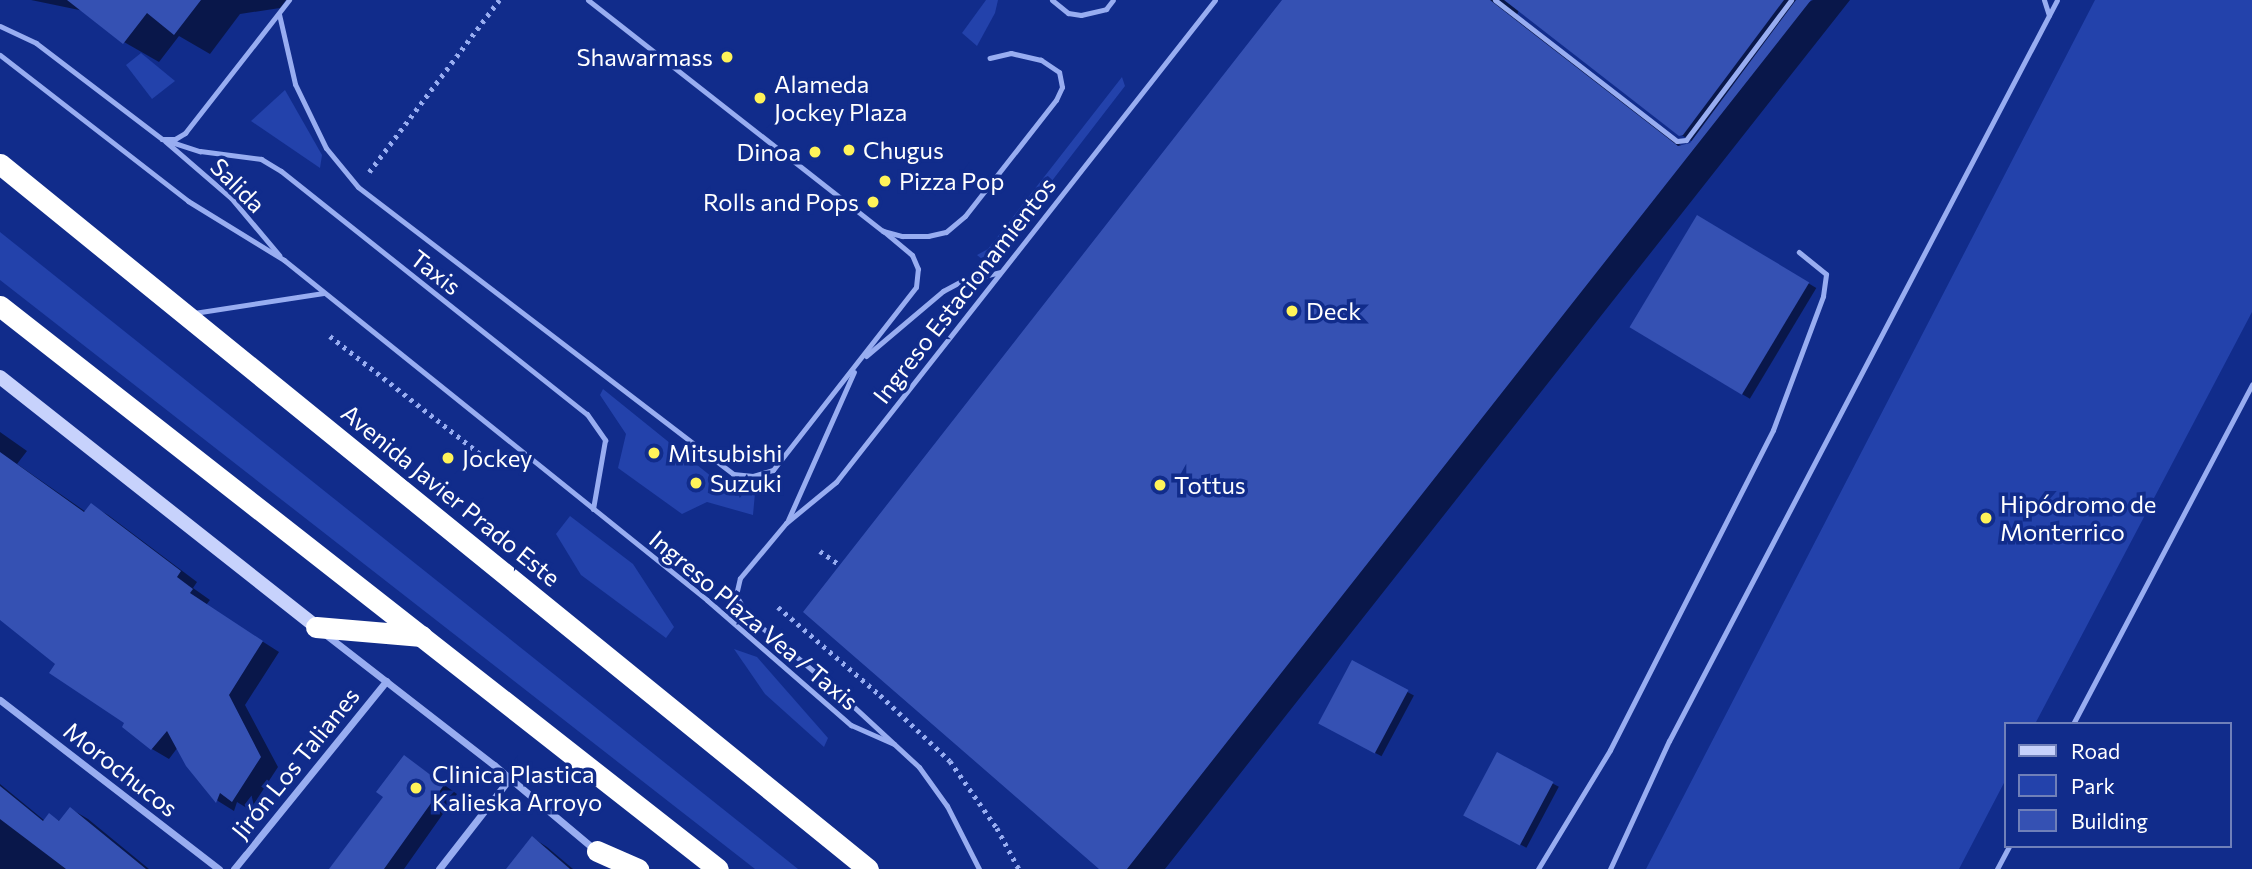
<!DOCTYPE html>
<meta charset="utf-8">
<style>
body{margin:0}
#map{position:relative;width:2252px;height:869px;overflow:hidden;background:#112c8b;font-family:Commissioner,sans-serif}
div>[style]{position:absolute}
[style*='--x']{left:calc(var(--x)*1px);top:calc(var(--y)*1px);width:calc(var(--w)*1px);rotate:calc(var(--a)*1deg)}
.green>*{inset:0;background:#2342ab}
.shadow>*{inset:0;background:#0007;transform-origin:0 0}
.building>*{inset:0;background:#3551b3;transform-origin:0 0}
.path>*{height:4.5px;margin-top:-2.25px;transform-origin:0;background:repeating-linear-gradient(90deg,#98adf1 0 3.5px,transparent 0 8.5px)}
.service>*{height:5px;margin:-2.5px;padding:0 2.5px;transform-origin:2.5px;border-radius:2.5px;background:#98adf1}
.minor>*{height:7px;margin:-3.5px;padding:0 3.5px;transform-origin:3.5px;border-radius:3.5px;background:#98adf1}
.secondary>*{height:14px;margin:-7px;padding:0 7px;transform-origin:7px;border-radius:7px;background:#c7d2fc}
.motorway>*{height:21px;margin:-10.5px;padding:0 10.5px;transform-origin:10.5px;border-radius:10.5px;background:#fff}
.dots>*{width:19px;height:19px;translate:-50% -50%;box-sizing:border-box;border:4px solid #112c8b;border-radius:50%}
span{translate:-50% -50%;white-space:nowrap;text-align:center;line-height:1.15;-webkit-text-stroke:7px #112c8b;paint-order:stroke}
.poi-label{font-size:24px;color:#fff}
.right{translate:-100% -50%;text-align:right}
.left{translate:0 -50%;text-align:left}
.street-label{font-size:24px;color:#fff}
.legend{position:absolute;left:2004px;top:722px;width:228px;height:126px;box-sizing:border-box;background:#112c8b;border:2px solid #7080b9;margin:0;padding:9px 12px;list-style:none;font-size:21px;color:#fff}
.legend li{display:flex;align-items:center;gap:14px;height:35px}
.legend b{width:35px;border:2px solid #7080b9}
</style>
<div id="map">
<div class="green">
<i style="clip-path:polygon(986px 0,998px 0,995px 13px,977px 46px,962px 33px)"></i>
<i style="clip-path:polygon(2095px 0,2252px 0,2252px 312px,2035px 724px,2005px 724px,2005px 781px,1959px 869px,1646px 869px)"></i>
<i style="clip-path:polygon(141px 53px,175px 81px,152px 99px,126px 65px)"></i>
<i style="clip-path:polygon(1122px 77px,1125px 86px,988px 264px,977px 255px,988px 249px)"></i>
<i style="clip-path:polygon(285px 90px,322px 155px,320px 168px,251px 121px)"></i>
<i style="clip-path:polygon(0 232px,798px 869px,755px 869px,0 280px)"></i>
<i style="clip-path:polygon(603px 389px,717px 481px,755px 493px,753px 515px,707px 502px,682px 514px,618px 468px,626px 434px,600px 395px)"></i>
<i style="clip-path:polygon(570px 516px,633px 564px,674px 627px,666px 638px,581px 575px,556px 534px)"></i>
<i style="clip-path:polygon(734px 649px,757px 657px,828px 738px,824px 747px,765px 694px)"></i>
</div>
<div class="shadow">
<i style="clip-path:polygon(31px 0,286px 0,280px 8px,240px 14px,210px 54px,179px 36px,159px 62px,124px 42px,84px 11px)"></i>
<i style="clip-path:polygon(evenodd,1285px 0,1809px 0,1804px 5px,1813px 0,1850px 0,1165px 869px,1102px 869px,1285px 0,1519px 10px,1680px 134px,1693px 142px,1683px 147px,1516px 17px,1519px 10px)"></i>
<i style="left:1698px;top:217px;width:138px;height:129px;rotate:31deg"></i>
<i style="clip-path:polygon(0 432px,27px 451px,17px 464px,86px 512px,91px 505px,108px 515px,197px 582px,193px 588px,210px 600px,206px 605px,279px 652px,245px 705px,278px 767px,250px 810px,237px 802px,234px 811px,218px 801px,178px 747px,169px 759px,152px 749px,124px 727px,127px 723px,0 618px)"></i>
<i style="left:1353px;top:663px;width:69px;height:69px;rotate:28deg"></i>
<i style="left:1497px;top:754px;width:70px;height:69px;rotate:28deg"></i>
<i style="clip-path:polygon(405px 757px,457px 794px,404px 869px,331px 869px,386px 797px)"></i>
<i style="clip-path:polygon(0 784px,45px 821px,49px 815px,61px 822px,71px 809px,88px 819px,149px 869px,0 869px)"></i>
<i style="clip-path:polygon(533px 838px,547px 847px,573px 869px,508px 869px)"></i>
</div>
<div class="building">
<i style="clip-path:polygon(67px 0,201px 0,174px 35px,147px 13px,123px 44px)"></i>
<i style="clip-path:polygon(1282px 0,1490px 0,1678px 146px,1690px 143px,1796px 0,1811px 0,1127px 869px,1099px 869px,803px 612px)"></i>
<i style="clip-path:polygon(1504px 0,1784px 0,1683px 135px,1679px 136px)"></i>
<i style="left:1697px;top:215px;width:131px;height:131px;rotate:31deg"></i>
<i style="clip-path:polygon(0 452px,84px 512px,91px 503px,181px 571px,177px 577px,193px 589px,190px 593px,263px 641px,229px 695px,261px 757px,232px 802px,220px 793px,216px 803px,186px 766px,167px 731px,151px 750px,122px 727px,124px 723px,49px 673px,55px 664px,0 620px)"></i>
<i style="left:1352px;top:660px;width:64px;height:72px;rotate:28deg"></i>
<i style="left:1497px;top:752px;width:64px;height:72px;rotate:28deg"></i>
<i style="clip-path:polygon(404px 755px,444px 785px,384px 869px,329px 869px,383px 797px,376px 792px)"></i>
<i style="clip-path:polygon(0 786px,43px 821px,49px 813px,59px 821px,70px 807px,146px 869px,66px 869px,0 819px)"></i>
<i style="clip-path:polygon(532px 836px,570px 869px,506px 869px)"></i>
</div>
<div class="path">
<i style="--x:369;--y:172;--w:216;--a:-52.9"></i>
<i style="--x:330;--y:336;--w:199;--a:38.1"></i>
<i style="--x:820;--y:551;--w:24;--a:35"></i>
<i style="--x:778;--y:607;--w:135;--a:40.8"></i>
<i style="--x:880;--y:695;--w:96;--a:43.3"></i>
<i style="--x:950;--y:761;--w:82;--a:55"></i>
<i style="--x:997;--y:828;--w:47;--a:61.8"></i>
</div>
<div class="service">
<i style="--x:588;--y:0;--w:375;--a:38.1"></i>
<i style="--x:883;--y:231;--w:20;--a:15"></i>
<i style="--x:902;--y:236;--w:26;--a:0"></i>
<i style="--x:928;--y:236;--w:18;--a:-13"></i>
<i style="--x:946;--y:232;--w:25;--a:-40"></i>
<i style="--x:965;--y:216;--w:147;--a:-51.9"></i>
<i style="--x:1056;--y:100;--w:14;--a:-65"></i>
<i style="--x:1062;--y:87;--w:15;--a:-101"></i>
<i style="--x:1059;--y:72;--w:22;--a:-146"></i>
<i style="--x:1041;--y:60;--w:31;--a:-167"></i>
<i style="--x:1011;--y:53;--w:22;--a:167"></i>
<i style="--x:1052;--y:0;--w:21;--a:39"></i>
<i style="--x:1068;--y:13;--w:13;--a:9"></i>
<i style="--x:1081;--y:15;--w:26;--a:-13"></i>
<i style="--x:1106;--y:9;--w:11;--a:-52"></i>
<i style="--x:1495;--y:0;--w:230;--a:37.8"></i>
<i style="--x:1677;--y:141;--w:9;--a:-6"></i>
<i style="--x:1686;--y:140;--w:175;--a:-53.1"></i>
<i style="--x:2044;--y:0;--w:16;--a:72"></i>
<i style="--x:279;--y:14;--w:72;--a:77.1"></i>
<i style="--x:295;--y:84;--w:71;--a:64.2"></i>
<i style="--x:326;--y:148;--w:50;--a:50.6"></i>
<i style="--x:358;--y:187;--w:472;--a:37.4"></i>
<i style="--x:733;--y:474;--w:20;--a:6"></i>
<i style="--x:753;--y:476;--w:21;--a:-17"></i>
<i style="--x:773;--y:470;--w:232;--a:-52"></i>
<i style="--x:916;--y:287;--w:18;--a:-84"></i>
<i style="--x:918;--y:269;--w:15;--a:-113"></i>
<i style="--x:912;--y:255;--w:38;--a:-140"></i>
<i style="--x:0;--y:26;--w:40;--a:25"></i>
<i style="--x:36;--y:43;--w:158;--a:37.3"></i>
<i style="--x:162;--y:139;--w:13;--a:0"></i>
<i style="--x:175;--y:139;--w:12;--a:-31"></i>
<i style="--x:185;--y:133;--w:169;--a:-52"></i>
<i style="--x:0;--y:55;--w:238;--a:37.8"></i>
<i style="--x:188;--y:201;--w:113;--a:31.6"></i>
<i style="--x:284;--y:260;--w:543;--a:38.79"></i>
<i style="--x:707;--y:600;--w:191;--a:41"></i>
<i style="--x:851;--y:725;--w:47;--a:23.8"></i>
<i style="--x:162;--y:139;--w:40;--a:18"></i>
<i style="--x:200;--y:151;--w:62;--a:7.5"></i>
<i style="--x:261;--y:159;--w:23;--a:31"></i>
<i style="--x:281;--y:171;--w:391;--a:38.5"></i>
<i style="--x:587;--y:414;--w:32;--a:55"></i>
<i style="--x:605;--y:440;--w:70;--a:99.9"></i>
<i style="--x:165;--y:141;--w:87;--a:40.8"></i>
<i style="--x:231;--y:198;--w:75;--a:49.9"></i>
<i style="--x:194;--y:313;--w:131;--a:-8.8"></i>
<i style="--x:866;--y:356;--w:101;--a:-40.2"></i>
<i style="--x:943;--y:291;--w:19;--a:-28"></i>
<i style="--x:960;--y:282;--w:41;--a:-14"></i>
<i style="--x:788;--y:520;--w:162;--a:-66"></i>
<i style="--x:2073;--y:724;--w:384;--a:-62.2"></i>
<i style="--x:979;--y:869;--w:71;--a:-116.9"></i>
<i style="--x:947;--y:806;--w:48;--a:-125.7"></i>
<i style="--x:919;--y:767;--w:121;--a:-137.3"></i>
<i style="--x:830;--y:685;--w:109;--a:-139.9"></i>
<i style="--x:747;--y:615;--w:23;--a:-119"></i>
<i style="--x:736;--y:595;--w:17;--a:-77"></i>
<i style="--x:740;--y:578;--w:72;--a:-50.1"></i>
<i style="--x:786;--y:523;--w:65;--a:-39.4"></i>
<i style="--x:836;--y:482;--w:613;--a:-51.82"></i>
<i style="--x:1538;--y:869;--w:139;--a:-58.8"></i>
<i style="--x:1610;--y:750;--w:359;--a:-63"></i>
<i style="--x:1773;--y:430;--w:143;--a:-69.5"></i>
<i style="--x:1823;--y:296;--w:22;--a:-82"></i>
<i style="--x:1826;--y:274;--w:35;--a:-141"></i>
<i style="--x:1610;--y:869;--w:141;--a:-65.3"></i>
<i style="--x:1669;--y:741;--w:836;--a:-62.36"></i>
<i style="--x:1997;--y:869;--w:26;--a:-62"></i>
</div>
<div class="minor">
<i style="--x:325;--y:634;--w:214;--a:37.8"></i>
<i style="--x:494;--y:765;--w:131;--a:40"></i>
<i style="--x:0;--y:700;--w:277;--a:37.7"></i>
<i style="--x:234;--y:869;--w:242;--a:-51"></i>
<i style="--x:439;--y:869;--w:114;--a:-52.1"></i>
</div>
<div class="secondary">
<i style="--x:0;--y:377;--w:403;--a:38.3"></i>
</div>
<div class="motorway">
<i style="--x:0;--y:164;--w:1118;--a:39.08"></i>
<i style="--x:0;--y:306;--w:912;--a:38.1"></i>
<i style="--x:316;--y:627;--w:106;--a:4.9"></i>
<i style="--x:597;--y:851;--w:45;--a:23.7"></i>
</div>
<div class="dots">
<i style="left:727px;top:57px;background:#fff359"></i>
<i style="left:760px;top:98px;background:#fff359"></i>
<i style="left:849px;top:150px;background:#fff359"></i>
<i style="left:815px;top:152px;background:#fff359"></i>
<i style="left:885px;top:181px;background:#fff359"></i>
<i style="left:873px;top:202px;background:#fff359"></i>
<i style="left:1292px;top:311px;background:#fff359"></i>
<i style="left:654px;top:453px;background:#fff359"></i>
<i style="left:448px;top:458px;background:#fff359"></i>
<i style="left:696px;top:483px;background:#fff359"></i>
<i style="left:1160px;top:485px;background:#fff359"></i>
<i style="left:1986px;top:518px;background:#fff359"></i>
<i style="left:416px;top:788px;background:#fff359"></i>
</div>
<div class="poi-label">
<span class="right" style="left:713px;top:57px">Shawarmass</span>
<span class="left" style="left:774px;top:98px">Alameda<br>Jockey Plaza</span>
<span class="left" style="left:863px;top:150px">Chugus</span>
<span class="right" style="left:801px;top:152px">Dinoa</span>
<span class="left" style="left:899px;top:181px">Pizza Pop</span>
<span class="right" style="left:859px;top:202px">Rolls and Pops</span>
<span class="left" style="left:1306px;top:311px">Deck</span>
<span class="left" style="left:668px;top:453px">Mitsubishi</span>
<span class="left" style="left:462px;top:458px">Jockey</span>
<span class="left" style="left:710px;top:483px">Suzuki</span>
<span class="left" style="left:1174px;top:485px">Tottus</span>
<span class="left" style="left:2000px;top:518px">Hipódromo de<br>Monterrico</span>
<span class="left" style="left:432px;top:788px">Clinica Plastica<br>Kalieska Arroyo</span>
</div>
<div class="street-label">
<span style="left:238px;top:185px;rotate:45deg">Salida</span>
<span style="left:436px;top:272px;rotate:38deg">Taxis</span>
<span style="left:964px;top:290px;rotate:-52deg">Ingreso Estacionamientos</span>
<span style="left:451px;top:495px;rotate:39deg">Avenida Javier Prado Este</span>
<span style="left:754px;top:620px;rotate:40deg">Ingreso Plaza Vea / Taxis</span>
<span style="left:295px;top:763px;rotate:-51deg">Jirón Los Talianes</span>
<span style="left:121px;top:769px;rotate:38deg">Morochucos</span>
</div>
<ul class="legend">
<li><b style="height:9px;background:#c7d2fc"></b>Road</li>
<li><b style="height:19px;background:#2342ab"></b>Park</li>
<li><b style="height:19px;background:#3551b3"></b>Building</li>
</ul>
</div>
